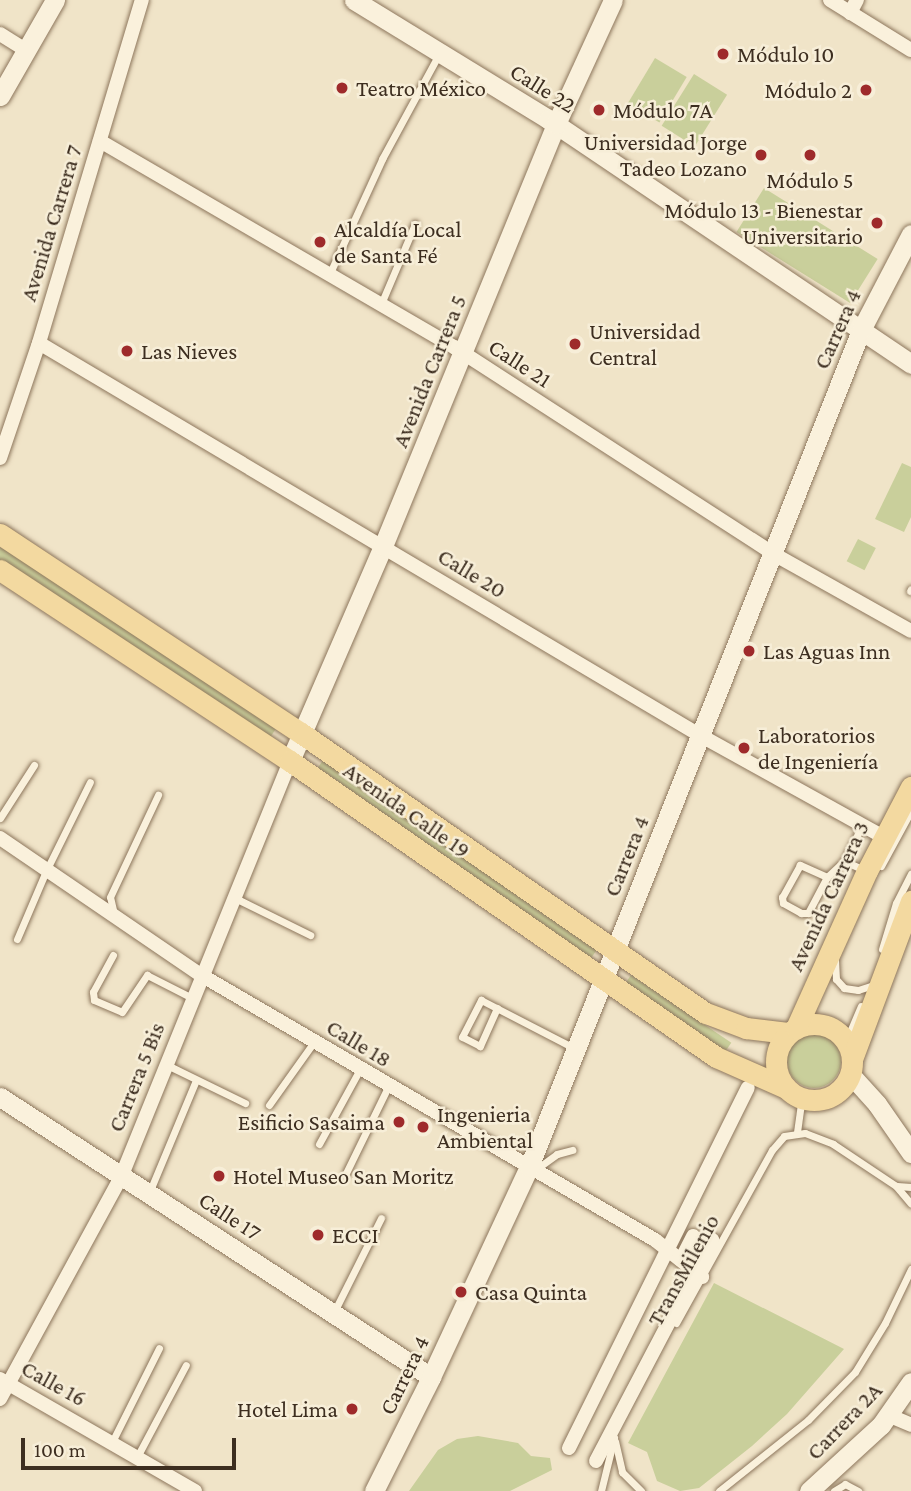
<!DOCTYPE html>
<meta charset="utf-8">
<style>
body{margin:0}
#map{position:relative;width:911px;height:1491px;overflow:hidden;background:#f0e4c8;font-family:"Crimson Pro",serif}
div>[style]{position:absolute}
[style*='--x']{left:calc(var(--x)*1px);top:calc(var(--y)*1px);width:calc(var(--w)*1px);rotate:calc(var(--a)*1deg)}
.green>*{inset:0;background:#c9cf9b;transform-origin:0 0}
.round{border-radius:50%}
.roads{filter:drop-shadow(0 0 2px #8d765c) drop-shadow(0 0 2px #8d765c)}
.lane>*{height:7px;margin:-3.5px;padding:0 3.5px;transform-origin:3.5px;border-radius:3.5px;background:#faf1dc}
.street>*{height:14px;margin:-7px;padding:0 7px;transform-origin:7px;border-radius:7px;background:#faf1dc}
.secondary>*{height:19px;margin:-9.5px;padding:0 9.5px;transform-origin:9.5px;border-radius:9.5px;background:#faf1dc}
.primary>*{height:21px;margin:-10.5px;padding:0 10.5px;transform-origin:10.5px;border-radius:10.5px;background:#f3d9a0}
.primary>.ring{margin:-10.5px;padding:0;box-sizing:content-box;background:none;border:21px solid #f3d9a0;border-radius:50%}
.dots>*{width:19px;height:19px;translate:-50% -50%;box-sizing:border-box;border:4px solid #f7eed8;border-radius:50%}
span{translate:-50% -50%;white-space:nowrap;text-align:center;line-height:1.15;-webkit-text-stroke:5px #f7eed8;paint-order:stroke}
.poi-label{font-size:23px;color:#3d2e20}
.left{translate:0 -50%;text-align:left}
.right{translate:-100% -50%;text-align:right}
.street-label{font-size:23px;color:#3d2e20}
.scale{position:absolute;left:21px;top:1438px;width:215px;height:32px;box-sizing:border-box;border:4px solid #3d2e20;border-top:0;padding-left:9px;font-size:21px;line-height:24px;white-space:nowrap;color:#3d2e20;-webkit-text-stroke:5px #f7eed8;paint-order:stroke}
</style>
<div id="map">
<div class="green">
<i style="left:655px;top:58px;width:37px;height:53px;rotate:31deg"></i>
<i style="left:694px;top:74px;width:39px;height:61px;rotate:32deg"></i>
<i style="left:764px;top:188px;width:134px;height:52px;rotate:32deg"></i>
<i style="clip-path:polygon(902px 463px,911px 467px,911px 517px,904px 532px,875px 519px)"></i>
<i style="left:858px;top:539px;width:20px;height:25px;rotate:27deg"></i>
<i style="left:1px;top:546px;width:330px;height:14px;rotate:33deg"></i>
<i style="left:326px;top:756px;width:333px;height:14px;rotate:35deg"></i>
<i style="left:631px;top:975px;width:121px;height:12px;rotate:34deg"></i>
<i class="round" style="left:787px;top:1034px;width:54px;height:54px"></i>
<i style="clip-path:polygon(714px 1283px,844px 1349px,787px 1414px,752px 1446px,699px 1488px,680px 1491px,657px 1481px,647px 1452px,628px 1443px)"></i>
<i style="clip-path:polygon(478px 1436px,518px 1443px,531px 1456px,550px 1458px,552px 1470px,510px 1491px,409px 1491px,438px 1450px,457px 1439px)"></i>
</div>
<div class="roads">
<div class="lane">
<i style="--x:329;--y:275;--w:128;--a:-65.4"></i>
<i style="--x:382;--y:159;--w:119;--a:-61.5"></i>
<i style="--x:381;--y:304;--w:87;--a:-67"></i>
<i style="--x:910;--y:591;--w:2;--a:-63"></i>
<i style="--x:0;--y:818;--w:63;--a:-57.3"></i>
<i style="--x:844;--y:861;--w:24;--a:24"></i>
<i style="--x:881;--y:866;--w:63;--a:-61.4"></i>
<i style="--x:827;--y:877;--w:30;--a:-156"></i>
<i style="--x:800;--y:865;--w:37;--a:119"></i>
<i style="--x:782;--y:897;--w:6;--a:81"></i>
<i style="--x:783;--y:903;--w:21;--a:29"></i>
<i style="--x:801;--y:913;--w:7;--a:0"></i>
<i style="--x:808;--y:913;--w:41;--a:-62.2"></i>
<i style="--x:827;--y:877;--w:23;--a:-43"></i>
<i style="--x:844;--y:861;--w:39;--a:-63"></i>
<i style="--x:235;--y:898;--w:84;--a:26.3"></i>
<i style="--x:114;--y:914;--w:17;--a:-103"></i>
<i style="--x:110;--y:897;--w:113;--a:-64.8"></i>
<i style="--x:17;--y:939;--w:74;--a:-66.9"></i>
<i style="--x:46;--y:871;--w:99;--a:-63.7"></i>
<i style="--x:882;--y:949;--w:48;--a:-73.1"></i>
<i style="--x:896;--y:903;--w:33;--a:-63"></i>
<i style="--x:113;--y:955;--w:42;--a:118.4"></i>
<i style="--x:93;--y:992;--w:8;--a:83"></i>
<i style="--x:94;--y:1000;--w:30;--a:23"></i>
<i style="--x:122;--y:1012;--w:45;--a:-56"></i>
<i style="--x:147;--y:975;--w:51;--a:27.1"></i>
<i style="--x:835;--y:960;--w:19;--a:87"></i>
<i style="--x:836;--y:979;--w:12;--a:48"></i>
<i style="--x:844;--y:988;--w:14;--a:8"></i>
<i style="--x:858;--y:990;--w:13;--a:-18"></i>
<i style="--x:497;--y:1008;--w:42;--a:114.1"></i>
<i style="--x:480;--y:1046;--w:20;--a:-153"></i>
<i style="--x:462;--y:1037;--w:42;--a:-62.8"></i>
<i style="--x:481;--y:1000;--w:107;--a:27.3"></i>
<i style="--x:846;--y:1041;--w:38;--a:-67"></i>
<i style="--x:167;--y:1065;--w:87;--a:26"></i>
<i style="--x:269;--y:1105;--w:77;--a:-54.5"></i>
<i style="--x:797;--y:1132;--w:34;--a:-82"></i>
<i style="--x:319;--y:1144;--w:85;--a:-61.3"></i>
<i style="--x:535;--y:1170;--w:27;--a:-36"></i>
<i style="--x:557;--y:1154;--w:16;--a:-15"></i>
<i style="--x:346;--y:1173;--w:96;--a:-64"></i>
<i style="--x:897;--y:1186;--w:14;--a:4"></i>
<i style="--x:149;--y:1193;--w:122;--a:-67.4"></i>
<i style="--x:334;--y:1312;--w:105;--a:-63.4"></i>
<i style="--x:676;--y:1323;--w:198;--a:-61"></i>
<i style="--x:772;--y:1150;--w:18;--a:-49"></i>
<i style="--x:784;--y:1136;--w:21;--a:-8"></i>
<i style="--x:805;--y:1133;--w:30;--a:21"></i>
<i style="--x:833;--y:1144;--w:76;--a:33.7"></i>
<i style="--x:896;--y:1186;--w:23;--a:50"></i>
<i style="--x:615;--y:1441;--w:32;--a:77"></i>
<i style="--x:622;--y:1472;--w:27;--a:45"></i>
<i style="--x:112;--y:1442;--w:105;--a:-63.4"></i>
<i style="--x:137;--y:1457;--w:104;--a:-62"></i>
<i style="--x:601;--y:1491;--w:55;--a:-76.2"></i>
<i style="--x:719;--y:1491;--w:114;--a:-38.6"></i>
<i style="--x:808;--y:1420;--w:67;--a:-45.6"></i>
<i style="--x:855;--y:1372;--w:57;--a:-58.5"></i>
<i style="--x:885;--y:1323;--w:60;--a:-64.3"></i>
<i style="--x:834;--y:1491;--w:13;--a:-32"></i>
<i style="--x:845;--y:1484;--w:15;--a:28"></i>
</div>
<div class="street">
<i style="--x:830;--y:0;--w:95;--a:31.7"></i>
<i style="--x:850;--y:13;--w:15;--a:-62"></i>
<i style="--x:0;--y:34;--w:31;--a:32"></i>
<i style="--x:100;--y:141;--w:410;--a:30.2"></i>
<i style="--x:454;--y:347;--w:379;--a:32.9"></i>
<i style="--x:772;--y:553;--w:159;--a:29.3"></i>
<i style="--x:39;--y:343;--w:764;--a:30.69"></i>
<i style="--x:696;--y:733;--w:215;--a:29"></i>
<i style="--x:0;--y:458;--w:118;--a:-71.3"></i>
<i style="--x:38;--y:346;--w:361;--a:-73.3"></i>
<i style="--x:0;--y:838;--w:243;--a:34.3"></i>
<i style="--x:201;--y:975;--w:526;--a:30.27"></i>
<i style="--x:655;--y:1240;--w:60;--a:38.2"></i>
<i style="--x:681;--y:1260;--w:27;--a:-63"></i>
<i style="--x:0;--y:1379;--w:225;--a:29.9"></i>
<i style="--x:0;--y:1399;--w:255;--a:-61.4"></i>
<i style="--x:122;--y:1175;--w:447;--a:-67.9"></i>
<i style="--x:888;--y:1415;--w:25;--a:23"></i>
<i style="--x:569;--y:1448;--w:402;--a:-63.6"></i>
<i style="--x:596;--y:1461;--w:250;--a:-62.3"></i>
</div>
<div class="secondary">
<i style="--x:354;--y:0;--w:228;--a:31.5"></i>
<i style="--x:548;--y:119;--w:438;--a:34"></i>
<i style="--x:0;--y:96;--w:111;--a:-60.2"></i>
<i style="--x:290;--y:761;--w:234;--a:-66.6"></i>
<i style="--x:383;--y:546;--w:456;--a:-67.7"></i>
<i style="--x:556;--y:124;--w:136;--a:-65.3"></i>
<i style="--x:850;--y:1074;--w:40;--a:48"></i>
<i style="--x:877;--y:1104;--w:60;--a:55.2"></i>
<i style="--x:0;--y:1097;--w:514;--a:33.01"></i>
<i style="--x:374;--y:1491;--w:127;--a:-63.4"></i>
<i style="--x:431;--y:1377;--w:232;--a:-65"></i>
<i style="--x:529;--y:1167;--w:900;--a:-68.36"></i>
<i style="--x:861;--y:330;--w:108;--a:-62.5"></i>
<i style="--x:809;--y:1491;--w:98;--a:-42.5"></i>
<i style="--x:881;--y:1425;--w:52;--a:-55.1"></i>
</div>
<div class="primary">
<i style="--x:0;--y:534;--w:361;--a:33.5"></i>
<i style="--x:301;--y:733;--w:492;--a:34.7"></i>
<i style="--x:706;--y:1013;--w:43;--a:20.6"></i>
<i style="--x:746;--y:1028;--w:42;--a:6.8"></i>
<i style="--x:0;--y:570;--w:347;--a:33.4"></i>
<i style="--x:290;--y:761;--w:519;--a:34.79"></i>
<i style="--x:716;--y:1057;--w:77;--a:23.9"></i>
<i class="ring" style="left:776px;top:1024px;width:55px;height:55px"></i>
<i style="--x:796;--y:1028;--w:172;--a:-65.7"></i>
<i style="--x:867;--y:871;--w:95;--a:-62.4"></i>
<i style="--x:852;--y:1059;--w:169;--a:-69.5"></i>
</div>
</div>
<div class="dots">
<i style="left:723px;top:54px;background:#9e2a2b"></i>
<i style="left:342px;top:88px;background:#9e2a2b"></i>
<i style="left:866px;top:90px;background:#9e2a2b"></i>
<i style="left:599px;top:110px;background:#9e2a2b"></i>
<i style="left:761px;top:155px;background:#9e2a2b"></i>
<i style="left:810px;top:155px;background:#9e2a2b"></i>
<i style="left:877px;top:223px;background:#9e2a2b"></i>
<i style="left:320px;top:242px;background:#9e2a2b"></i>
<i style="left:575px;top:344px;background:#9e2a2b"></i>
<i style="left:127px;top:351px;background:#9e2a2b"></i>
<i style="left:749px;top:651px;background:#9e2a2b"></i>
<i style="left:744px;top:748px;background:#9e2a2b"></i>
<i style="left:399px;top:1122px;background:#9e2a2b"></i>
<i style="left:423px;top:1127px;background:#9e2a2b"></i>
<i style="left:219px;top:1176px;background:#9e2a2b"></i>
<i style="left:318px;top:1235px;background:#9e2a2b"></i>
<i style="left:461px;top:1292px;background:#9e2a2b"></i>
<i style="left:352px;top:1409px;background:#9e2a2b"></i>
</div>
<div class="poi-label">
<span class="left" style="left:737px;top:54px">Módulo 10</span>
<span class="left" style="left:356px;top:88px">Teatro México</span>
<span class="right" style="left:852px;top:90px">Módulo 2</span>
<span class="left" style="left:613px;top:110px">Módulo 7A</span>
<span class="right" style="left:747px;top:155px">Universidad Jorge<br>Tadeo Lozano</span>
<span style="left:810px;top:180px">Módulo 5</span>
<span class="right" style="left:863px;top:223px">Módulo 13 - Bienestar<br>Universitario</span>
<span class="left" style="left:334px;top:242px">Alcaldía Local<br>de Santa Fé</span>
<span class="left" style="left:589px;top:344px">Universidad<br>Central</span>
<span class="left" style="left:141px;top:351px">Las Nieves</span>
<span class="left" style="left:763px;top:651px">Las Aguas Inn</span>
<span class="left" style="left:758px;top:748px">Laboratorios<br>de Ingeniería</span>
<span class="left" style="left:437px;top:1127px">Ingenieria<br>Ambiental</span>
<span class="right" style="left:385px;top:1122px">Esificio Sasaima</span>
<span class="left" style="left:233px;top:1176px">Hotel Museo San Moritz</span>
<span class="left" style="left:332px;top:1235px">ECCI</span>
<span class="left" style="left:475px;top:1292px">Casa Quinta</span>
<span class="right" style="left:338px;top:1409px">Hotel Lima</span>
</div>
<div class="street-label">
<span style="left:543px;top:88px;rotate:32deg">Calle 22</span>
<span style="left:51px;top:223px;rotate:-73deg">Avenida Carrera 7</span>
<span style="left:837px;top:329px;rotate:-66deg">Carrera 4</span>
<span style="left:520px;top:363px;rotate:33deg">Calle 21</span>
<span style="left:429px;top:371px;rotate:-68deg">Avenida Carrera 5</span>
<span style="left:472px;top:573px;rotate:31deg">Calle 20</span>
<span style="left:407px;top:810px;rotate:35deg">Avenida Calle 19</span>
<span style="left:626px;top:856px;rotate:-68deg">Carrera 4</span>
<span style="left:828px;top:896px;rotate:-65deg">Avenida Carrera 3</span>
<span style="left:359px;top:1043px;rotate:31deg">Calle 18</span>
<span style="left:136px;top:1077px;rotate:-68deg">Carrera 5 Bis</span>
<span style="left:230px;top:1216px;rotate:33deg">Calle 17</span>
<span style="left:683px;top:1270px;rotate:-61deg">TransMilenio</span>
<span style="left:404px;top:1375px;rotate:-64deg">Carrera 4</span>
<span style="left:54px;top:1383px;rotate:29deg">Calle 16</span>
<span style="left:844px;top:1421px;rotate:-46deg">Carrera 2A</span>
</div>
<div class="scale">100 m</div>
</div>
